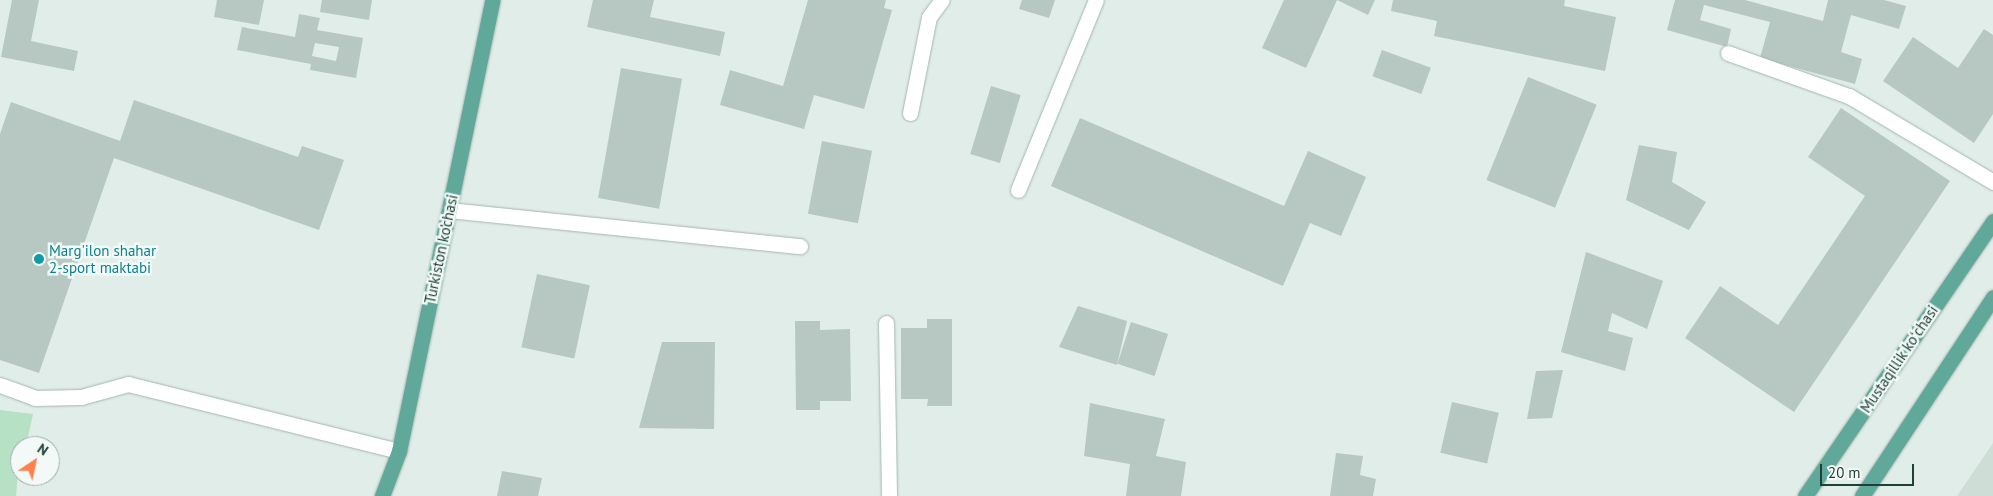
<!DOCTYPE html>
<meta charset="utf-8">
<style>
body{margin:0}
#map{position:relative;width:1993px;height:496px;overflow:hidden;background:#e1ede8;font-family:"PT Sans",sans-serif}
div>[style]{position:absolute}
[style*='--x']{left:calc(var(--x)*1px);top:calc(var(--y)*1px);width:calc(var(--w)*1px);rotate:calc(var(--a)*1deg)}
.built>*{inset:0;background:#cfddd7}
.green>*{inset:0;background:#b7e1c4}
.building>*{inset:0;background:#b6c8c1;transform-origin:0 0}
.roads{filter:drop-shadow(0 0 1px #a3b6b0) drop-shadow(0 0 1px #a3b6b0)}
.minor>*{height:15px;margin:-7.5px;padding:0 7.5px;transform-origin:7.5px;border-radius:7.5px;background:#fff}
.major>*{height:15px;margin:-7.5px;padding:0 7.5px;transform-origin:7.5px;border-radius:7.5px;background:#60a899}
.dots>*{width:14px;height:14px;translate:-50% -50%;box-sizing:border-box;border:2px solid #f2f9f6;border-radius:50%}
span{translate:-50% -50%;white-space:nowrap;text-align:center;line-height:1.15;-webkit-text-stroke:5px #f2f9f6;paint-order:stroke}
.street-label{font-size:15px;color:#1f4039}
.culture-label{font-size:15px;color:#0d838f}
.left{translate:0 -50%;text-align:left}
.north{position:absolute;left:10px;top:436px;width:50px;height:50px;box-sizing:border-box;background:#f2f9f6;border:1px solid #9eafaa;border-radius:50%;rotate:34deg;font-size:14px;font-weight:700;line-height:20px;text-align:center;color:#1f4039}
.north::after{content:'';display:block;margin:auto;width:18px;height:22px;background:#ff804d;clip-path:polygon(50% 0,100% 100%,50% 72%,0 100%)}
.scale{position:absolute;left:1820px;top:464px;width:94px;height:22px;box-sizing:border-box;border:2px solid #1f4039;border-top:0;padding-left:6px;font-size:15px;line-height:18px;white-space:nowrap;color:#1f4039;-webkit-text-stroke:4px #f2f9f6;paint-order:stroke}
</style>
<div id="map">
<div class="built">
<i style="clip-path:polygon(1993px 443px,1993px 496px,1957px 496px)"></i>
</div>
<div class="green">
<i style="clip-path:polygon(0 410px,33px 414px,26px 446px,20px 446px,16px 496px,0 496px)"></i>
</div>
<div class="building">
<i style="clip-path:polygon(12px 0,39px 0,31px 41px,78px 51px,74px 71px,1px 57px)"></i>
<i style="clip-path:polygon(217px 0,264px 0,259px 25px,214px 17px)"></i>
<i style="clip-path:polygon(322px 0,372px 0,369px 20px,320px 12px)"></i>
<i style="clip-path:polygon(593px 0,654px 0,650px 17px,725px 32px,720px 56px,587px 27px)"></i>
<i style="clip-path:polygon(808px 0,886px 0,884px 8px,892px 10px,864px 109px,814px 95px,804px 129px,720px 105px,730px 70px,783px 86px)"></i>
<i style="clip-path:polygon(1022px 0,1055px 0,1049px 18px,1019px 9px)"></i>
<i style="clip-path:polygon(1284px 0,1375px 0,1368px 15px,1337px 0,1306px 68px,1262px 48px)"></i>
<i style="clip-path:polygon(1393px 0,1565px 0,1564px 6px,1616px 17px,1605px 71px,1434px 36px,1437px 21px,1391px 11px)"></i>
<i style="clip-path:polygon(1675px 0,1745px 0,1823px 21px,1828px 0,1884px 0,1906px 6px,1899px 29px,1851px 15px,1841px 52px,1862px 59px,1855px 84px,1760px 58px,1770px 22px,1704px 5px,1700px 20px,1731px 29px,1727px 47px,1667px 30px)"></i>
<i style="clip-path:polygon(evenodd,299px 14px,320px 18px,317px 30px,363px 38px,356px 78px,310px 70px,311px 64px,237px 50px,242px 27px,295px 37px,299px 14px,315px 43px,339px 47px,336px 61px,312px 56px,315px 43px)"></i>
<i style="clip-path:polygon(1984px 29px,1993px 35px,1993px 114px,1974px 143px,1883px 81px,1913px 37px,1958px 68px)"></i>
<i style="left:1382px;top:50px;width:52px;height:28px;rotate:20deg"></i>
<i style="left:621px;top:68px;width:62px;height:132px;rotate:10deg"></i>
<i style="left:1528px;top:77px;width:74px;height:111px;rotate:22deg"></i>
<i style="left:991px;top:86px;width:31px;height:71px;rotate:17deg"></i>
<i style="clip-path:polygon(134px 100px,298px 157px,302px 146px,344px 160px,319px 230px,114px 158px,39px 373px,0 360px,0 134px,11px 102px,120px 141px)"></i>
<i style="clip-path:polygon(1841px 108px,1950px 181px,1794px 412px,1685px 338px,1720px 286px,1778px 325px,1865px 196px,1808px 157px)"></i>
<i style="clip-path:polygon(1080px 118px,1284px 206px,1308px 151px,1366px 177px,1341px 236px,1310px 223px,1283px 286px,1051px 186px)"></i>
<i style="left:822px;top:141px;width:51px;height:74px;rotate:11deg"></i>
<i style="clip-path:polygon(1639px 145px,1677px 152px,1672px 182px,1706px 202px,1689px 230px,1626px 200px)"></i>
<i style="clip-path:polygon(1586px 252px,1663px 281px,1647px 329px,1612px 313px,1608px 331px,1633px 338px,1625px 371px,1561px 352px)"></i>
<i style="left:537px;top:274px;width:54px;height:75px;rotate:12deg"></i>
<i style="clip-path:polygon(1078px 306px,1127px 321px,1117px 365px,1059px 347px)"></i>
<i style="clip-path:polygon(927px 319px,952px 319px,952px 406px,927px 406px,928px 399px,901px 399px,901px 328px,927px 328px)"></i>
<i style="clip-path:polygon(795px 321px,820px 321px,820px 330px,850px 329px,851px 401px,820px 401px,820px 410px,796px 410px)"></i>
<i style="left:1131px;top:322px;width:39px;height:44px;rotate:18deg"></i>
<i style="clip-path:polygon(662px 342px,715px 342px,714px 429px,639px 428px)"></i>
<i style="clip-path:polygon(1563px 370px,1552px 418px,1527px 419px,1536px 371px)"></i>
<i style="left:1452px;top:402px;width:48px;height:52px;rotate:13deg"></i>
<i style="clip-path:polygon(1090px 403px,1165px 419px,1156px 456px,1186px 462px,1181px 496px,1126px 496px,1130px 464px,1084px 456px)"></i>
<i style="clip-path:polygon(1336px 453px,1363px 456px,1360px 475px,1376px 479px,1373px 496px,1330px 496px)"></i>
<i style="clip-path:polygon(502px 471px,542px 478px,538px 496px,497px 496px)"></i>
</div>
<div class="roads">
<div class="minor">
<i style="--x:1728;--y:53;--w:128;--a:19.6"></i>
<i style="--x:1849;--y:96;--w:168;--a:30.8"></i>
<i style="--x:910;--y:113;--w:98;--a:-78.8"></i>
<i style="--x:929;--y:17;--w:21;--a:-53"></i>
<i style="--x:1018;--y:190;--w:205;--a:-67.7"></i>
<i style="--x:449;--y:210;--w:353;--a:5.9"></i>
<i style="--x:886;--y:323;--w:173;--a:89"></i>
<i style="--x:0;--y:385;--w:37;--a:20"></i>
<i style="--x:35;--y:398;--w:46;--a:-1.2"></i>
<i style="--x:81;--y:397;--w:49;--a:-15.5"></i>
<i style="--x:128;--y:384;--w:279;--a:13.9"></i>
</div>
<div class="major">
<i style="--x:382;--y:496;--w:48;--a:-69.3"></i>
<i style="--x:399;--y:451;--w:460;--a:-78.3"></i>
<i style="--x:1805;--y:496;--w:333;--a:-55.6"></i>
<i style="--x:1862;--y:496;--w:238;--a:-56.6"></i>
</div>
</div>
<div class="dots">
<i style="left:39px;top:259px;background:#0f9aa8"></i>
</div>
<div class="street-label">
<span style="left:441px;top:249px;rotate:-78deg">Turkiston ko’chasi</span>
<span style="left:1899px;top:359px;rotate:-56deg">Mustaqillik koʻchasi</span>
</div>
<div class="culture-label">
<span class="left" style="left:49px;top:259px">Marg'ilon shahar<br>2-sport maktabi</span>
</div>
<div class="north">N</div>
<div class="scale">20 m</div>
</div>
